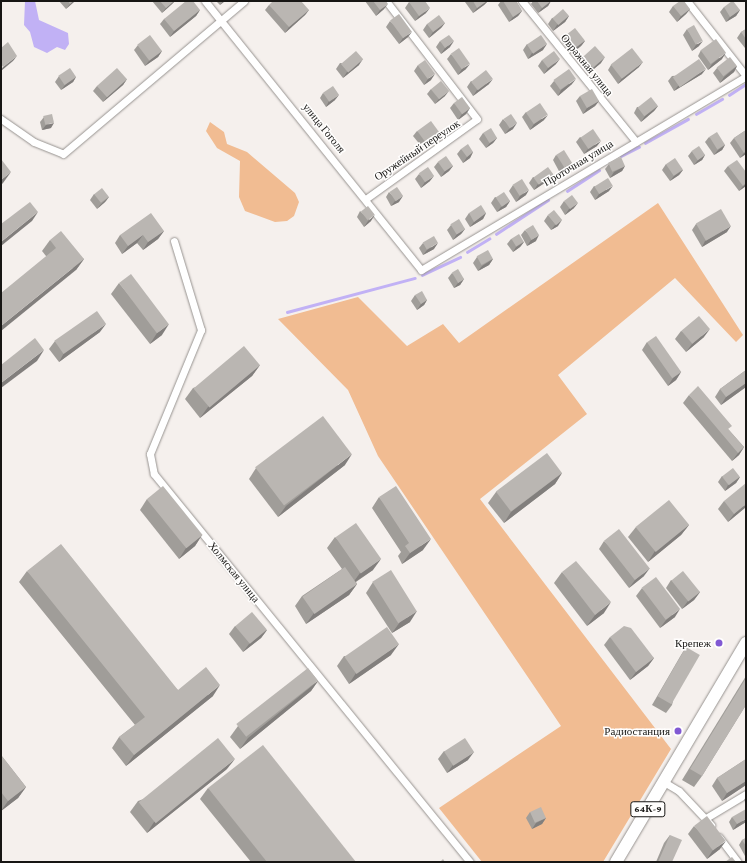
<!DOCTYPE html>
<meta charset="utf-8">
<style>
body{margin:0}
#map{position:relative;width:747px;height:863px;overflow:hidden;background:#f5f0ed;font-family:"Crimson Pro",serif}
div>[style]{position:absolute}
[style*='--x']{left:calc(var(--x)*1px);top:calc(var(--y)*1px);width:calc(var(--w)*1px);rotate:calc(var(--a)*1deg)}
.green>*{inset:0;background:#f1bc92}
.water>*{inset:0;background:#c1b1f5}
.stream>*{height:2.5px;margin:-1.25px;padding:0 1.25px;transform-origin:1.25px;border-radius:1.25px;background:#c1b1f5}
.roads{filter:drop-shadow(0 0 1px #979390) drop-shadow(0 0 1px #979390)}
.street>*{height:7px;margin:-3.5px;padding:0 3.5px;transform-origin:3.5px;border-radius:3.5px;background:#fff}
.primary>*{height:12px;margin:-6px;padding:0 6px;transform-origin:6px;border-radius:6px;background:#fff}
.wall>*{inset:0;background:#a09d99}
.shaded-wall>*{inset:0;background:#827f7d}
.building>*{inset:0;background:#bab6b2;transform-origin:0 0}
.dots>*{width:11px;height:11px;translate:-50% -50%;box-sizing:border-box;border:2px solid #fffefd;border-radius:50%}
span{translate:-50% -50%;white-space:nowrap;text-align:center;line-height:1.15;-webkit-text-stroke:3px #fffefd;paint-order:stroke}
.shield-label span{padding:1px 3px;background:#fffefd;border:1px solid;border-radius:3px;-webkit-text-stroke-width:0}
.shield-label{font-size:10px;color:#171614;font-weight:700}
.street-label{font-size:11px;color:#171614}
.poi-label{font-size:11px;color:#171614}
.right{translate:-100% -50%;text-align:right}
.frame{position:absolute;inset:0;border:2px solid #171614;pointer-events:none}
</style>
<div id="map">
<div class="green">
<i style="clip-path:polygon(210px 122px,224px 132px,227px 144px,247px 152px,295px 193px,299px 202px,294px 216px,287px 221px,275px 222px,245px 211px,239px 197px,240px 161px,217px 148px,206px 131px)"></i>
<i style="clip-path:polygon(658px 203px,743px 335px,736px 342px,675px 278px,558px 375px,587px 414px,480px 499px,671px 749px,603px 862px,482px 862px,439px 808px,561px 726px,378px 456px,348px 390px,278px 319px,358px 297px,407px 346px,443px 324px,459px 343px)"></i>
</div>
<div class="water">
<i style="clip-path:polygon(25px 1px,35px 1px,39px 20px,68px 33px,69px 44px,65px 50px,57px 47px,47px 53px,34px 47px,30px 32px,24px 25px)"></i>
</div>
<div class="stream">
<i style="--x:729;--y:95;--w:20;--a:-33"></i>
<i style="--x:696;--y:114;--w:30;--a:-30"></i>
<i style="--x:645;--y:143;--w:49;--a:-29.2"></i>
<i style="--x:621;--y:156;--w:20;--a:-27"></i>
<i style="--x:567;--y:191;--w:38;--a:-33"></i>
<i style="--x:496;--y:234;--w:62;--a:-33.2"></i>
<i style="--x:467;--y:252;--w:26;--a:-31"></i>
<i style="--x:422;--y:275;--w:42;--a:-25.3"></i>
<i style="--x:287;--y:312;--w:132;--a:-14.9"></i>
</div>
<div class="roads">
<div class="street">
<i style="--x:205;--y:1;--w:345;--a:51.2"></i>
<i style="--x:421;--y:270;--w:378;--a:-30.8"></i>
<i style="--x:522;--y:1;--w:181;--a:51"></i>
<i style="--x:687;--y:1;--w:95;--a:51.8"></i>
<i style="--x:1;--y:119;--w:40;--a:34.9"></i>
<i style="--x:34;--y:142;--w:31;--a:22"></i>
<i style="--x:63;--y:154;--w:237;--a:-40.2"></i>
<i style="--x:367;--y:198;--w:135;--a:-35.7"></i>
<i style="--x:477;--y:119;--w:149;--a:-127.6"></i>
<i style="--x:174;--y:241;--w:93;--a:73.1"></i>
<i style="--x:201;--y:330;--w:134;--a:112.4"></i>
<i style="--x:150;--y:454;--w:20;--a:79"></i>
<i style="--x:154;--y:474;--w:500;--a:50.84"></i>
<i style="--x:664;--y:782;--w:17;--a:31"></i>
<i style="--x:679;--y:791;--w:47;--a:46.7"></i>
<i style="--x:706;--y:818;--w:47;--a:-31"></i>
<i style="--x:719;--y:837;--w:31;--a:53"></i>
</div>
<div class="primary">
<i style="--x:616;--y:862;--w:255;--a:-59.3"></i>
</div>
</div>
<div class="wall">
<i style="clip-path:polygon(59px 1px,75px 1px,66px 9px)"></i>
<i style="clip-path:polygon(152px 1px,175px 1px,172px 4px,162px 13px)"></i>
<i style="clip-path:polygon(216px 1px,225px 1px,220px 5px)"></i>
<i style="clip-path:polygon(365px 1px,386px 1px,384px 9px,376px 16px)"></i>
<i style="clip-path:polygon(466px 1px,488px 1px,484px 5px,473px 13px,465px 2px)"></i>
<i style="clip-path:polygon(501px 1px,516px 1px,522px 11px,518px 16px,509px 22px,498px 5px)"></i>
<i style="clip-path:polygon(533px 1px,551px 1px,548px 6px,538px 13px,531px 4px)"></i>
<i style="clip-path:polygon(409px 2px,426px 13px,415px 21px,405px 8px)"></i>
<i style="clip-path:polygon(269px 5px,309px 10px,305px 15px,285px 33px,265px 10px)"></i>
<i style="clip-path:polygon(673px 6px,690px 9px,686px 14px,677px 22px,669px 12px)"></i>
<i style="clip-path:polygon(724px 7px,740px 10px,736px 16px,726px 22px,720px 12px)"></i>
<i style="clip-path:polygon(200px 10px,196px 16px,170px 37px,160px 24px,164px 19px)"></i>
<i style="clip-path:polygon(569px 16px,565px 22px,553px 31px,548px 24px,552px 18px)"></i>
<i style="clip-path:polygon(390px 21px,408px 37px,399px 44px,386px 27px)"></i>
<i style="clip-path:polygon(445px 23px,441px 28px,429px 38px,423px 30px,427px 24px)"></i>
<i style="clip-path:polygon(687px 29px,699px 46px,692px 51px,683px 35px)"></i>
<i style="clip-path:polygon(746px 29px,746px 48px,745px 48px,737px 38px,741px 32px)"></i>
<i style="clip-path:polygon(565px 36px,585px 41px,581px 46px,571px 54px,562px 42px)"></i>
<i style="clip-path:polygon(440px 41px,450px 47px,441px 54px,436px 47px)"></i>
<i style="clip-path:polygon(527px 44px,543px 50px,528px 59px,523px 50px)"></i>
<i style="clip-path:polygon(138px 45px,162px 51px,158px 57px,145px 66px,134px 50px)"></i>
<i style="clip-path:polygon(701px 50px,722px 59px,708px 70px,698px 56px)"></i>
<i style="clip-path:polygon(451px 54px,466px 69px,458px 75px,447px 59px)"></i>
<i style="clip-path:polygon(583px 56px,601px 63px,589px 73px,580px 62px)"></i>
<i style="clip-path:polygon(542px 60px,556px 64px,544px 74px,538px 66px)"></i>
<i style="clip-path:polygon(340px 63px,359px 65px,343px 78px,336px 69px)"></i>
<i style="clip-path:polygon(418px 65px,431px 80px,424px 85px,414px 71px)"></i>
<i style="clip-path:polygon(611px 65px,639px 67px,618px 84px,608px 70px)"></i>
<i style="clip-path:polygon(737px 66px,734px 72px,720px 83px,713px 73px,717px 68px)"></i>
<i style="clip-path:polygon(702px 74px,674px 91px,668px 81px,672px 76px)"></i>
<i style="clip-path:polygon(59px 76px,76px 77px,73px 82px,61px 90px,55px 82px)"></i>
<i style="clip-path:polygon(127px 79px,123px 85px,103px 102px,93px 91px,97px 86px)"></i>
<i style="clip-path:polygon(471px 81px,489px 84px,473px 96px,467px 87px)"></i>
<i style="clip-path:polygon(554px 81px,572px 84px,558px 96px,550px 86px)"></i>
<i style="clip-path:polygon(431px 89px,445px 96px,435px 104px,427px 94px)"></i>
<i style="clip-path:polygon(323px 93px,335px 100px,326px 107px,320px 98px)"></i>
<i style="clip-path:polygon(580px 96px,599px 101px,595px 106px,583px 114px,576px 101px)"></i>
<i style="clip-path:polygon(454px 103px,470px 108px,466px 114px,458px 120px,450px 108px)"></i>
<i style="clip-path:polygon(658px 106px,654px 111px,641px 122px,634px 113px,637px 107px)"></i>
<i style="clip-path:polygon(526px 112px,544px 120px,530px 130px,522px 117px)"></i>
<i style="clip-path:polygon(44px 117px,51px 128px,42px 130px,40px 122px)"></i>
<i style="clip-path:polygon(503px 119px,513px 129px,505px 134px,499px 125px)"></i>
<i style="clip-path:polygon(746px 130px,746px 154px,740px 158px,730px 143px,734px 138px)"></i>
<i style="clip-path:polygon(417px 131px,435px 138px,422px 147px,413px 136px)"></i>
<i style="clip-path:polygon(483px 133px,497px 138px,493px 143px,486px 148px,479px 139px)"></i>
<i style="clip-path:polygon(580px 137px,597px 146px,584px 154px,576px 142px)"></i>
<i style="clip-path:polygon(709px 137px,725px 145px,722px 150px,714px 155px,705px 142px)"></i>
<i style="clip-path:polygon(461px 149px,473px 152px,470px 158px,463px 163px,457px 154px)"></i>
<i style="clip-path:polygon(692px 151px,705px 155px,702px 160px,694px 165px,688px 156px)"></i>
<i style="clip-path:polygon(556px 155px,572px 163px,568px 168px,560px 173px,553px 160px)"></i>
<i style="clip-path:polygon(438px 162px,453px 166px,449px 171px,441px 177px,434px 167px)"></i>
<i style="clip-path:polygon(609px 164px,625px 166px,622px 171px,610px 178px,605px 169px)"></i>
<i style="clip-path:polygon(666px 164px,683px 170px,679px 175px,670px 181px,662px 170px)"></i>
<i style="clip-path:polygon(728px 166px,746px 172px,746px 186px,739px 191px,724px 171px)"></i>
<i style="clip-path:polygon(419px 174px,430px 181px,421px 188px,415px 179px)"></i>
<i style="clip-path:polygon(533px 177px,549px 180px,534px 190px,529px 183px)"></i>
<i style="clip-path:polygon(513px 185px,526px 195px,516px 202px,509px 191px)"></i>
<i style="clip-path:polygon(594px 186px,609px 191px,595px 200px,590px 192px)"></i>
<i style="clip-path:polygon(389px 192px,399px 202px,391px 206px,386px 197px)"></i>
<i style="clip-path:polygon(94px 194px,109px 197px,105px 202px,97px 209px,90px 200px)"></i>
<i style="clip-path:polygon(495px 197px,510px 201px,506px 207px,497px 212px,491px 203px)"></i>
<i style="clip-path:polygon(564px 201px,574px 208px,565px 215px,560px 207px)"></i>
<i style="clip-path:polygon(360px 211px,371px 221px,364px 227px,357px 217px)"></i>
<i style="clip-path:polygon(469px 213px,486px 213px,483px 219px,470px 227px,465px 219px)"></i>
<i style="clip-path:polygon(548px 215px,558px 226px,551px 230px,544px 221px)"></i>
<i style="clip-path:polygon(696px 224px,727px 232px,702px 247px,692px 230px)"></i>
<i style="clip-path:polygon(451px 225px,465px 229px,461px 234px,453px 240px,447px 230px)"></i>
<i style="clip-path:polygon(525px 230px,536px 241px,527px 246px,521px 235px)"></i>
<i style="clip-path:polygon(164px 231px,158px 239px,143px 250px,137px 243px,122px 254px,115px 243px,120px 235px)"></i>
<i style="clip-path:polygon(511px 239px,524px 242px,520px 247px,513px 252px,507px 244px)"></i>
<i style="clip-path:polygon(50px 240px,84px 259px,76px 270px,46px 256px,42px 251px)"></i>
<i style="clip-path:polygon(423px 243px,434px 249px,423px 255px,419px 248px)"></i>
<i style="clip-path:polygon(477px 257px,493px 259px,489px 265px,478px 271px,473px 263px)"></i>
<i style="clip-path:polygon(452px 273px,464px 279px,460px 285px,454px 288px,448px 278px)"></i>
<i style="clip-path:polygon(119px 283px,162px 335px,150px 344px,111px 294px)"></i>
<i style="clip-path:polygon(415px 295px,427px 300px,424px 305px,417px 310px,411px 301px)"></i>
<i style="clip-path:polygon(681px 331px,704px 337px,686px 352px,675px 339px)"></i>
<i style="clip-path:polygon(100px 332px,59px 362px,49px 349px,55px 341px)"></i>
<i style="clip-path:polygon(647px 342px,681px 372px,676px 380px,668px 386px,642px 350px)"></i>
<i style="clip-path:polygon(260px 365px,252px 376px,200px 418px,185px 399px,193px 388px)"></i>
<i style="clip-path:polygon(746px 370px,746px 387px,721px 405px,715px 397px,720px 389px)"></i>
<i style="clip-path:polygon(689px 395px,729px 430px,744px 447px,739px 455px,732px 461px,683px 403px)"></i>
<i style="clip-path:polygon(345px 465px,278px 517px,249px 479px,256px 468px)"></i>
<i style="clip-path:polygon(562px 473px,555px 484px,504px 523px,488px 503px,496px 492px)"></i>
<i style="clip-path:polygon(722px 476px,740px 477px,736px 483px,725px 491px,718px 482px)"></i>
<i style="clip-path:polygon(379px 497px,423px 550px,402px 564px,398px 556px,401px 552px,372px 508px)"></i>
<i style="clip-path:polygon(147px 499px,202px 535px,195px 546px,179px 559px,140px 510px)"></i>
<i style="clip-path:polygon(724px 501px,746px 507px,728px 522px,718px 509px)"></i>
<i style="clip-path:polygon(689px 525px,681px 535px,648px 562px,628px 537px,636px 527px)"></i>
<i style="clip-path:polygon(335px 537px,373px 570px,356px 582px,357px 584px,349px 595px,306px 624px,295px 606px,302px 596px,342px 569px,327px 548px)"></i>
<i style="clip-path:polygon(604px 541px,644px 576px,629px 588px,599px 549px)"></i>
<i style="clip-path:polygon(27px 571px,178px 690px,213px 696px,126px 766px,112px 748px,119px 737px,135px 725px,19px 582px)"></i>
<i style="clip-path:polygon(562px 572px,604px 613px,587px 626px,554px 583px)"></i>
<i style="clip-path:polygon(671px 580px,700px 592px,694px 600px,682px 609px,666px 588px)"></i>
<i style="clip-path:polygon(373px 582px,410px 622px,392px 633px,366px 593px)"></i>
<i style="clip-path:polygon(642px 588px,675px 617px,660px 628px,636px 596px)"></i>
<i style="clip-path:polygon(235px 626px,267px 630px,261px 638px,243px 652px,229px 634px)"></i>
<i style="clip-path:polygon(610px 637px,654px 658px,648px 666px,630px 680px,604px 645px)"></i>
<i style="clip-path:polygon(686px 647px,672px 705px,666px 713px,652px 705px,681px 655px)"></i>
<i style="clip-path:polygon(391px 655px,349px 684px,337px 666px,344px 656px)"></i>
<i style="clip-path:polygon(746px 676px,746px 705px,702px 776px,694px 787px,682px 780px)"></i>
<i style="clip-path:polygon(318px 681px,311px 691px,240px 749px,230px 737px,238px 726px)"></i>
<i style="clip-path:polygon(444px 751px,468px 760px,447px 773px,438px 759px)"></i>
<i style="clip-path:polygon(1px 755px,26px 787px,18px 798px,1px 811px)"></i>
<i style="clip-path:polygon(746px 759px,746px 785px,722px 801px,712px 786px,717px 778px)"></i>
<i style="clip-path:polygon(227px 769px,147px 833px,130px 812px,138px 801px)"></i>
<i style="clip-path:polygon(208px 788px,356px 862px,251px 862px,200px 799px)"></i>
<i style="clip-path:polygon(746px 797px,746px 803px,744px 800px)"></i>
<i style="clip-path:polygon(530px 812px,546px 818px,542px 824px,532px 829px,526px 818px)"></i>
<i style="clip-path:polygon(732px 817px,746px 822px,733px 830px,729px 822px)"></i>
<i style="clip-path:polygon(694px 826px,720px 849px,707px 859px,688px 834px)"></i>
<i style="clip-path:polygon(670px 835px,672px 862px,656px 862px,664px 843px)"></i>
<i style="clip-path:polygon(746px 838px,746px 855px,745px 856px,739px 845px,742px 840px)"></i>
</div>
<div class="shaded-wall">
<i style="clip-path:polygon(73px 1px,75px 1px,66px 9px,70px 4px)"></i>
<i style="clip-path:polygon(174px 1px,175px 1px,172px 4px,162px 13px,166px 8px)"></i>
<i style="clip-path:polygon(223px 1px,225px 1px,220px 5px)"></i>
<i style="clip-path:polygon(487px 1px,488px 1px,484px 5px,473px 13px,477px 8px)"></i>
<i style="clip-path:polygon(551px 1px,548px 6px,538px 13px,542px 8px)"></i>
<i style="clip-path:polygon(388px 4px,384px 9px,376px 16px,380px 10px)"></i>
<i style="clip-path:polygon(430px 8px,426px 13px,415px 21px,419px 16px)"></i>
<i style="clip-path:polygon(690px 9px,686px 14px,677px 22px,681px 16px)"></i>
<i style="clip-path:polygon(200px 10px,196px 16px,170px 37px,174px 31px)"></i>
<i style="clip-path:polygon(309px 10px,305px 15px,285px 33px,289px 27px)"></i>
<i style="clip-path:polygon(740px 10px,736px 16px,726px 22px,730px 17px)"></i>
<i style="clip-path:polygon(522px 11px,518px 16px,509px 22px,513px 17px)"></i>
<i style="clip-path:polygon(569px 16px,565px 22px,553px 31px,557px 25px)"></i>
<i style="clip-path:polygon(445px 23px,441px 28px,429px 38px,433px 32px)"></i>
<i style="clip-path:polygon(412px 32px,408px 37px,399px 44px,403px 38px)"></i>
<i style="clip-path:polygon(454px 41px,450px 47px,441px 54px,445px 48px)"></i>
<i style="clip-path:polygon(585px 41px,581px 46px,571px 54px,575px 48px)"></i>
<i style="clip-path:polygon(703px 41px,699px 46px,692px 51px,696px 45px)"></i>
<i style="clip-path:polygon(547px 44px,543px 50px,528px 59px,532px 53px)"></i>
<i style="clip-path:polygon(162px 51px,158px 57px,145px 66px,149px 61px)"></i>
<i style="clip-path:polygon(726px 53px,722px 59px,708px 70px,712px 64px)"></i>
<i style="clip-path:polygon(17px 56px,13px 61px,1px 71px,1px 70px,3px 67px)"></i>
<i style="clip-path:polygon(605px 57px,601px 63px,589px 73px,593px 67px)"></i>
<i style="clip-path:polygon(363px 59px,359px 65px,343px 78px,347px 72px)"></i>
<i style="clip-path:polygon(560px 59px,556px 64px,544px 74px,548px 68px)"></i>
<i style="clip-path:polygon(643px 62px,639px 67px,618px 84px,622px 78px)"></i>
<i style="clip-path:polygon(470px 64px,466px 69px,458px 75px,462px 69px)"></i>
<i style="clip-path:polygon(737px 66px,734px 72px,720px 83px,724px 77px)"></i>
<i style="clip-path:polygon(706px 69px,702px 74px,674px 91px,678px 86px)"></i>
<i style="clip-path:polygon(435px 74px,431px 80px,424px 85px,428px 79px)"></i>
<i style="clip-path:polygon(76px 77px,73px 82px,61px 90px,65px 85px)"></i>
<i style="clip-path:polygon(127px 79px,123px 85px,103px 102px,107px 97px)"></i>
<i style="clip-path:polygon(493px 79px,489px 84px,473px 96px,477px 90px)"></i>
<i style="clip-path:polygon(576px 79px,572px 84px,558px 96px,561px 90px)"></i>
<i style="clip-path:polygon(449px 91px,445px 96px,435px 104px,439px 99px)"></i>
<i style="clip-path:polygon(339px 95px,335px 100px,326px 107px,329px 101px)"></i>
<i style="clip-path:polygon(599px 101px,595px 106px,583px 114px,587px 108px)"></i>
<i style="clip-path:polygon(658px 106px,654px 111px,641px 122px,645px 116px)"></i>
<i style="clip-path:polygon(470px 108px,466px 114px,458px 120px,462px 114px)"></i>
<i style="clip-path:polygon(548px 115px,544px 120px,530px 130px,534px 124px)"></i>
<i style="clip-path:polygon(54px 123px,51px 128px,42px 130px,46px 125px)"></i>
<i style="clip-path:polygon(517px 123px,513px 129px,505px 134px,509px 129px)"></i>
<i style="clip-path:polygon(439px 132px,435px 138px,422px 147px,425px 142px)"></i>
<i style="clip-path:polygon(497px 138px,493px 143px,486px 148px,490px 143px)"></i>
<i style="clip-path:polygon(601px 141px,597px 146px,584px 154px,588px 149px)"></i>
<i style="clip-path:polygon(725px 145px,722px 150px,714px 155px,718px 150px)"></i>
<i style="clip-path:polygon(746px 151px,746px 154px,740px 158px,744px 153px)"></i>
<i style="clip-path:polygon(473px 152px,470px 158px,463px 163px,467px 157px)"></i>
<i style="clip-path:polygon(705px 155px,702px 160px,694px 165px,698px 160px)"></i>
<i style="clip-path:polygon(572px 163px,568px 168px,560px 173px,564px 168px)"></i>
<i style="clip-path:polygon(453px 166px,449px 171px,441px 177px,445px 171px)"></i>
<i style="clip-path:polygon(625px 166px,622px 171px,610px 178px,614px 172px)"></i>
<i style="clip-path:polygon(683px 170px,679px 175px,670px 181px,674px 176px)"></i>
<i style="clip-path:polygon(11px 172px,3px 183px,1px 185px,1px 180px)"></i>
<i style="clip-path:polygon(553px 174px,549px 180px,534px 190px,538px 184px)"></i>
<i style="clip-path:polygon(434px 176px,430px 181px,421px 188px,425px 182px)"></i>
<i style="clip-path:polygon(746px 183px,746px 186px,739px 191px,743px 186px)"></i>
<i style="clip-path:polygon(613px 186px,609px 191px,595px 200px,599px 194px)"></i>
<i style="clip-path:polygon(529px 190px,526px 195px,516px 202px,520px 196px)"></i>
<i style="clip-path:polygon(403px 196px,399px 202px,391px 206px,395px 201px)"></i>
<i style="clip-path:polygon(109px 197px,105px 202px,97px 209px,101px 204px)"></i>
<i style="clip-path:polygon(510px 201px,506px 207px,497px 212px,501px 207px)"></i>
<i style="clip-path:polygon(578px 203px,574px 208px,565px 215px,569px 209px)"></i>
<i style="clip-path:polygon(38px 212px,32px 221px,1px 246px,1px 242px)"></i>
<i style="clip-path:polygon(486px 213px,483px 219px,470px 227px,474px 222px)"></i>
<i style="clip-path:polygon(375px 215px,371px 221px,364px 227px,368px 221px)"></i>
<i style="clip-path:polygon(562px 220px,558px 226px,551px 230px,555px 225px)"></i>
<i style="clip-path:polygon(731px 226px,727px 232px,702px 247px,705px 241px)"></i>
<i style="clip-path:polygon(465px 229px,461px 234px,453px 240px,457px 234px)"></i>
<i style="clip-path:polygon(164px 231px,158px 239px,143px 250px,148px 242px)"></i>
<i style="clip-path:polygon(143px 235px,137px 243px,122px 254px,128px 246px)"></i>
<i style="clip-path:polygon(539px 235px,536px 241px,527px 246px,531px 240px)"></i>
<i style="clip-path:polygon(524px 242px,520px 247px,513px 252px,516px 247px)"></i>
<i style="clip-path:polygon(438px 243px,434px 249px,423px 255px,427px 250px)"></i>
<i style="clip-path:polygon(84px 259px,76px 270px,1px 331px,1px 326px)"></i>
<i style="clip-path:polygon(493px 259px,489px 265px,478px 271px,482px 266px)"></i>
<i style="clip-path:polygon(464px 279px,460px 285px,454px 288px,458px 283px)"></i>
<i style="clip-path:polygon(427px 300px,424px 305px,417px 310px,421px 304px)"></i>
<i style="clip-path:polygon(106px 324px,100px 332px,59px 362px,64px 353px)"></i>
<i style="clip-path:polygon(169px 324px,162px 335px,150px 344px,157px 333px)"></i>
<i style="clip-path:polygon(710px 329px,704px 337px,686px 352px,692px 344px)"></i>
<i style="clip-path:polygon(44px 350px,37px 361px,1px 388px,1px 383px)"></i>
<i style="clip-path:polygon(260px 365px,252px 376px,200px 418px,208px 407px)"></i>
<i style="clip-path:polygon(681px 372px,676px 380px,668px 386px,673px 378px)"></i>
<i style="clip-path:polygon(746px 383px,746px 387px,721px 405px,726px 397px)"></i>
<i style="clip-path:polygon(744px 447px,739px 455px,732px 461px,738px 453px)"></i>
<i style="clip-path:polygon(352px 454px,345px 465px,278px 517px,286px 506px)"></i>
<i style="clip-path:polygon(562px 473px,555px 484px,504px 523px,511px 512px)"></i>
<i style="clip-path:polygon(740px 477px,736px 483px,725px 491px,728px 485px)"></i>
<i style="clip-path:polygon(746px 504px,746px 507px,728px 522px,734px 514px)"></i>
<i style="clip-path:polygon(689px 525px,681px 535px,648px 562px,655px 551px)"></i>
<i style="clip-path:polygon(202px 535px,195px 546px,179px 559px,186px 548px)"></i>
<i style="clip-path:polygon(431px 539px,423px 550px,402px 564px,410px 553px)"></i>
<i style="clip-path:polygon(381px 559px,373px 570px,352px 584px,360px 573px)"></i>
<i style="clip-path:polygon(650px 568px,644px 576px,629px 588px,635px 580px)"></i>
<i style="clip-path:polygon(357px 584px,349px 595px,306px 624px,314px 613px)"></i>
<i style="clip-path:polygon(700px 592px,694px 600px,682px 609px,688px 601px)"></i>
<i style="clip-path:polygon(611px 602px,604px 613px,587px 626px,595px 615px)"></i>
<i style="clip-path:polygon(680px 609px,675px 617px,660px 628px,666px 620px)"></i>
<i style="clip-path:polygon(417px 611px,410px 622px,392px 633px,400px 622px)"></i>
<i style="clip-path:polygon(267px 630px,261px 638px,243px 652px,249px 644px)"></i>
<i style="clip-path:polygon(399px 644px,391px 655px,349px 684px,356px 673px)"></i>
<i style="clip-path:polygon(654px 658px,648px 666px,630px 680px,636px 672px)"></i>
<i style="clip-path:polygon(318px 681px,311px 691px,240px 749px,248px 738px)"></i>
<i style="clip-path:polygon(220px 685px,213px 696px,126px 766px,134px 755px)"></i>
<i style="clip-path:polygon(474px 752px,468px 760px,447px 773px,453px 765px)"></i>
<i style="clip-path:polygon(235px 759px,227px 769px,147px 833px,154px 822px)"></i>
<i style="clip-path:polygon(746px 781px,746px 785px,722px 801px,727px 793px)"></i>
<i style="clip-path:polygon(26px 787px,18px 798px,1px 811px,8px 801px)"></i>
<i style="clip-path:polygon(546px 818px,542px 824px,532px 829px,536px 823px)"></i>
<i style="clip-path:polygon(746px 819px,746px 822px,733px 830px,737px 824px)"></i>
<i style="clip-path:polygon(726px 841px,720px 849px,707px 859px,713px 850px)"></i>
</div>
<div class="building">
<i style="clip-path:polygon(68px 1px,73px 1px,70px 4px)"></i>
<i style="clip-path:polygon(160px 1px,174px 1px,166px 8px)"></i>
<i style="clip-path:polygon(186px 1px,193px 1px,200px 10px,174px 31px,164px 19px)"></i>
<i style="clip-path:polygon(273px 1px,301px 1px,309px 10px,289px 27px,269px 5px)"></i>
<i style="clip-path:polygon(373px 1px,386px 1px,388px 4px,380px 10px)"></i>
<i style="clip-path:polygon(410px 1px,425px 1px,430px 8px,419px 16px,409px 2px)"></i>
<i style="clip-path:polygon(473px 1px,487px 1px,477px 8px)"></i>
<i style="clip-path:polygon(503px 1px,516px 1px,522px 11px,513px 17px)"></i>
<i style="clip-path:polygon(537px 1px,551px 1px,542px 8px)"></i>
<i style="clip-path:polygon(680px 1px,684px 1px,690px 9px,681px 16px,673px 6px)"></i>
<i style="clip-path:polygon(732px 1px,733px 1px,740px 10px,730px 17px,724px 7px)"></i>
<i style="left:563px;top:9px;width:9px;height:14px;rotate:49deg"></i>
<i style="left:399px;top:14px;width:22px;height:11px;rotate:54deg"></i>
<i style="left:439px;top:15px;width:10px;height:15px;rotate:53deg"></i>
<i style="left:694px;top:25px;width:18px;height:8px;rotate:61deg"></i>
<i style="left:575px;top:28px;width:16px;height:13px;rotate:52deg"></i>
<i style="clip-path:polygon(746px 29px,746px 39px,741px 32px)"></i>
<i style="left:150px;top:35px;width:20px;height:16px;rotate:53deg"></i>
<i style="clip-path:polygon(449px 35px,454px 41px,445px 48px,440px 41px)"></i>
<i style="left:541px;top:35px;width:11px;height:17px;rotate:56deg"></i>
<i style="left:716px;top:39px;width:17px;height:19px;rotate:54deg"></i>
<i style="clip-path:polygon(8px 42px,17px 56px,3px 67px,1px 64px,1px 48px)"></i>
<i style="left:595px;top:46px;width:15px;height:16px;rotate:48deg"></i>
<i style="left:459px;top:48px;width:19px;height:10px;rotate:55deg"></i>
<i style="left:632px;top:48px;width:18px;height:27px;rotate:52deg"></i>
<i style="left:356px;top:51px;width:11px;height:20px;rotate:49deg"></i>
<i style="left:554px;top:51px;width:10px;height:15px;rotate:53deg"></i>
<i style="left:730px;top:57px;width:11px;height:17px;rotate:52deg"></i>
<i style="left:699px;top:59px;width:12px;height:32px;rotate:55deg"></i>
<i style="left:425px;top:60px;width:17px;height:9px;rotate:54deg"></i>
<i style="left:70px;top:68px;width:11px;height:14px;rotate:56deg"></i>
<i style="left:117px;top:68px;width:15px;height:27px;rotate:48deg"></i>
<i style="left:569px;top:69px;width:12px;height:19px;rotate:55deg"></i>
<i style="left:486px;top:70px;width:11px;height:19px;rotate:52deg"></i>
<i style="left:441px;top:81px;width:13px;height:13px;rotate:51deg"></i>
<i style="left:333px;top:86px;width:11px;height:12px;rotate:56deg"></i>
<i style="left:592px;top:89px;width:14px;height:14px;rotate:60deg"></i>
<i style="left:462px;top:97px;width:14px;height:10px;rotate:54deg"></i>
<i style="left:651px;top:97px;width:11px;height:17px;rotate:52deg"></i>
<i style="left:540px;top:103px;width:14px;height:17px;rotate:56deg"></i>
<i style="left:52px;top:114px;width:9px;height:9px;rotate:77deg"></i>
<i style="left:511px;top:114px;width:11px;height:9px;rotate:56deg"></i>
<i style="left:431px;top:121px;width:14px;height:17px;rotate:54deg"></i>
<i style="left:491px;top:128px;width:12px;height:9px;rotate:59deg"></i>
<i style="left:593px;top:129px;width:14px;height:15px;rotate:56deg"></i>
<i style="clip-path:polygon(746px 130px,746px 151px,744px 153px,734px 138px)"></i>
<i style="left:717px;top:132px;width:15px;height:9px;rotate:58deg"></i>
<i style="clip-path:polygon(468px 144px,473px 152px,467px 157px,461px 149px)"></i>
<i style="left:699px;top:146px;width:11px;height:9px;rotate:56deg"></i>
<i style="left:564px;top:150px;width:15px;height:9px;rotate:58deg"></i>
<i style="left:446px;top:156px;width:12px;height:10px;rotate:55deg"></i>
<i style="left:621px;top:157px;width:10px;height:14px;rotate:66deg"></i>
<i style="left:675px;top:158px;width:14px;height:11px;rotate:56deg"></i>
<i style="clip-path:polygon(1px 159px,11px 172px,1px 180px)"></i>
<i style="clip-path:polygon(737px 160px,746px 172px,746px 183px,743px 186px,728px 166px)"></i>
<i style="left:428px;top:167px;width:11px;height:11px;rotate:56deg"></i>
<i style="left:548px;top:167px;width:9px;height:18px;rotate:54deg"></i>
<i style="left:608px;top:178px;width:9px;height:16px;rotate:58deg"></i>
<i style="left:522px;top:179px;width:13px;height:11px;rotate:58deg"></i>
<i style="left:397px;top:187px;width:11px;height:9px;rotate:56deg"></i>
<i style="left:102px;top:188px;width:11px;height:10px;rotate:52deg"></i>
<i style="left:504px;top:192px;width:11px;height:10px;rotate:56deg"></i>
<i style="left:572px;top:195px;width:10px;height:10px;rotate:53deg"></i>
<i style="clip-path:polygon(30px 202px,38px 212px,1px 242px,1px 224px)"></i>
<i style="clip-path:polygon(481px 205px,486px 213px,474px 222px,469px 213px)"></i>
<i style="left:368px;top:206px;width:11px;height:9px;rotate:52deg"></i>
<i style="left:721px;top:209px;width:20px;height:29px;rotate:60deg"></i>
<i style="left:554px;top:210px;width:13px;height:8px;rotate:51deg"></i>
<i style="clip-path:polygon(151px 213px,164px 231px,148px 242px,143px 235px,128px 246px,120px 235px)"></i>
<i style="left:459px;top:219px;width:12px;height:10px;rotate:59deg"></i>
<i style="left:533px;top:225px;width:12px;height:9px;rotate:59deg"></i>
<i style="clip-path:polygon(61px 231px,84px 259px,1px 326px,1px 293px,56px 248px,50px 240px)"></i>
<i style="left:519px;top:234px;width:9px;height:9px;rotate:58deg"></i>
<i style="left:434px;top:236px;width:8px;height:13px;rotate:60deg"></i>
<i style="left:488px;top:250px;width:10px;height:13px;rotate:61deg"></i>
<i style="left:458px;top:269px;width:12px;height:7px;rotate:59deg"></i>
<i style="left:131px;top:274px;width:63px;height:15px;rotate:53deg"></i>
<i style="clip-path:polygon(422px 291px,427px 300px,421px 304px,415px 295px)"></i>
<i style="left:97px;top:311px;width:16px;height:52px;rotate:55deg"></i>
<i style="left:699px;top:316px;width:17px;height:23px;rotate:50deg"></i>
<i style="left:656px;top:336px;width:44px;height:11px;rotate:55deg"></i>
<i style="clip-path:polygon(35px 338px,44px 350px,1px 383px,1px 365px)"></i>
<i style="left:244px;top:346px;width:25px;height:66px;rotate:50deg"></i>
<i style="clip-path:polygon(746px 370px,746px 383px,726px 397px,720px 389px)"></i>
<i style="clip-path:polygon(698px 386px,732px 426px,728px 429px,744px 447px,738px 453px,689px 395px)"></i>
<i style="left:323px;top:416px;width:48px;height:85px;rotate:53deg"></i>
<i style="left:547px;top:453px;width:25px;height:64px;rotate:53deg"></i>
<i style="left:733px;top:468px;width:11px;height:14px;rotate:52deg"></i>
<i style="clip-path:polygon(746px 483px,746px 504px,734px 514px,724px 501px)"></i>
<i style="left:163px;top:486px;width:63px;height:21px;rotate:51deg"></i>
<i style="clip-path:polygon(396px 486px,431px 539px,410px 553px,405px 546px,409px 543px,379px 497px)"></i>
<i style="left:669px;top:500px;width:32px;height:43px;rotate:51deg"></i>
<i style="left:356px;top:523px;width:44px;height:25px;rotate:55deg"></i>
<i style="left:619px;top:529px;width:50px;height:19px;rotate:52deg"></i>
<i style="clip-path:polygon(61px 544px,178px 690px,206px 667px,220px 685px,134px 755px,119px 737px,145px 717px,27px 571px)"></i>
<i style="clip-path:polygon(576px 561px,611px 602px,595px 615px,562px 572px)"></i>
<i style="left:345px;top:567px;width:21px;height:52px;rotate:55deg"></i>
<i style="left:391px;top:570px;width:49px;height:22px;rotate:58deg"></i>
<i style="left:683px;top:571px;width:27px;height:15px;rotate:51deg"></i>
<i style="left:656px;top:577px;width:40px;height:18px;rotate:53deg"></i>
<i style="left:252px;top:612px;width:23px;height:22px;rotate:50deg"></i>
<i style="clip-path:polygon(624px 626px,631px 628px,654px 658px,636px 672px,610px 637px)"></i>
<i style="left:387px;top:627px;width:21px;height:52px;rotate:55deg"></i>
<i style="left:686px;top:647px;width:16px;height:57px;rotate:30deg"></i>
<i style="left:308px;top:668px;width:16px;height:91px;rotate:52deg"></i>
<i style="clip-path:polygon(746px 678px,746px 705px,702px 776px,690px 769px)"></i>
<i style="left:218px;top:738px;width:27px;height:102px;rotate:51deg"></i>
<i style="left:465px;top:738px;width:17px;height:25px;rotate:57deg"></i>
<i style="clip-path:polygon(263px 745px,356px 862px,267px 862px,208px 788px)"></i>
<i style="clip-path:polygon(1px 755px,26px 787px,8px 801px,1px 792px)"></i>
<i style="clip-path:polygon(746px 759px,746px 781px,727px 793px,717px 778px)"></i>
<i style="left:541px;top:807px;width:12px;height:12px;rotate:66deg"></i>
<i style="clip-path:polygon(746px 809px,746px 819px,737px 824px,732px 817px)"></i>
<i style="left:707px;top:816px;width:31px;height:16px;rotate:53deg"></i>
<i style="clip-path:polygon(670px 835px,682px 840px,672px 862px,658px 862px)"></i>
<i style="clip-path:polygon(746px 838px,746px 846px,742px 840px)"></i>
<i style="clip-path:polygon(732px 857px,736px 862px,725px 862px)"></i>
<i style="clip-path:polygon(443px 859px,445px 862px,440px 862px)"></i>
</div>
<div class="dots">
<i style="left:719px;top:643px;background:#8159d3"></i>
<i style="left:678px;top:731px;background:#8159d3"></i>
</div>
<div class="shield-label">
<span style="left:648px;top:809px">64К-9</span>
</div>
<div class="street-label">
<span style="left:587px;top:65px;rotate:51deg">Овражная улица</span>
<span style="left:324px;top:128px;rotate:51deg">улица Гоголя</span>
<span style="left:417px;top:150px;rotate:-34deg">Оружейный переулок</span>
<span style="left:578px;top:163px;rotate:-31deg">Проточная улица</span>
<span style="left:234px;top:572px;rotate:51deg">Холмская улица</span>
</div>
<div class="poi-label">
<span class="right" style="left:711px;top:643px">Крепеж</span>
<span class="right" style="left:670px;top:731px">Радиостанция</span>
</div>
<div class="frame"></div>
</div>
